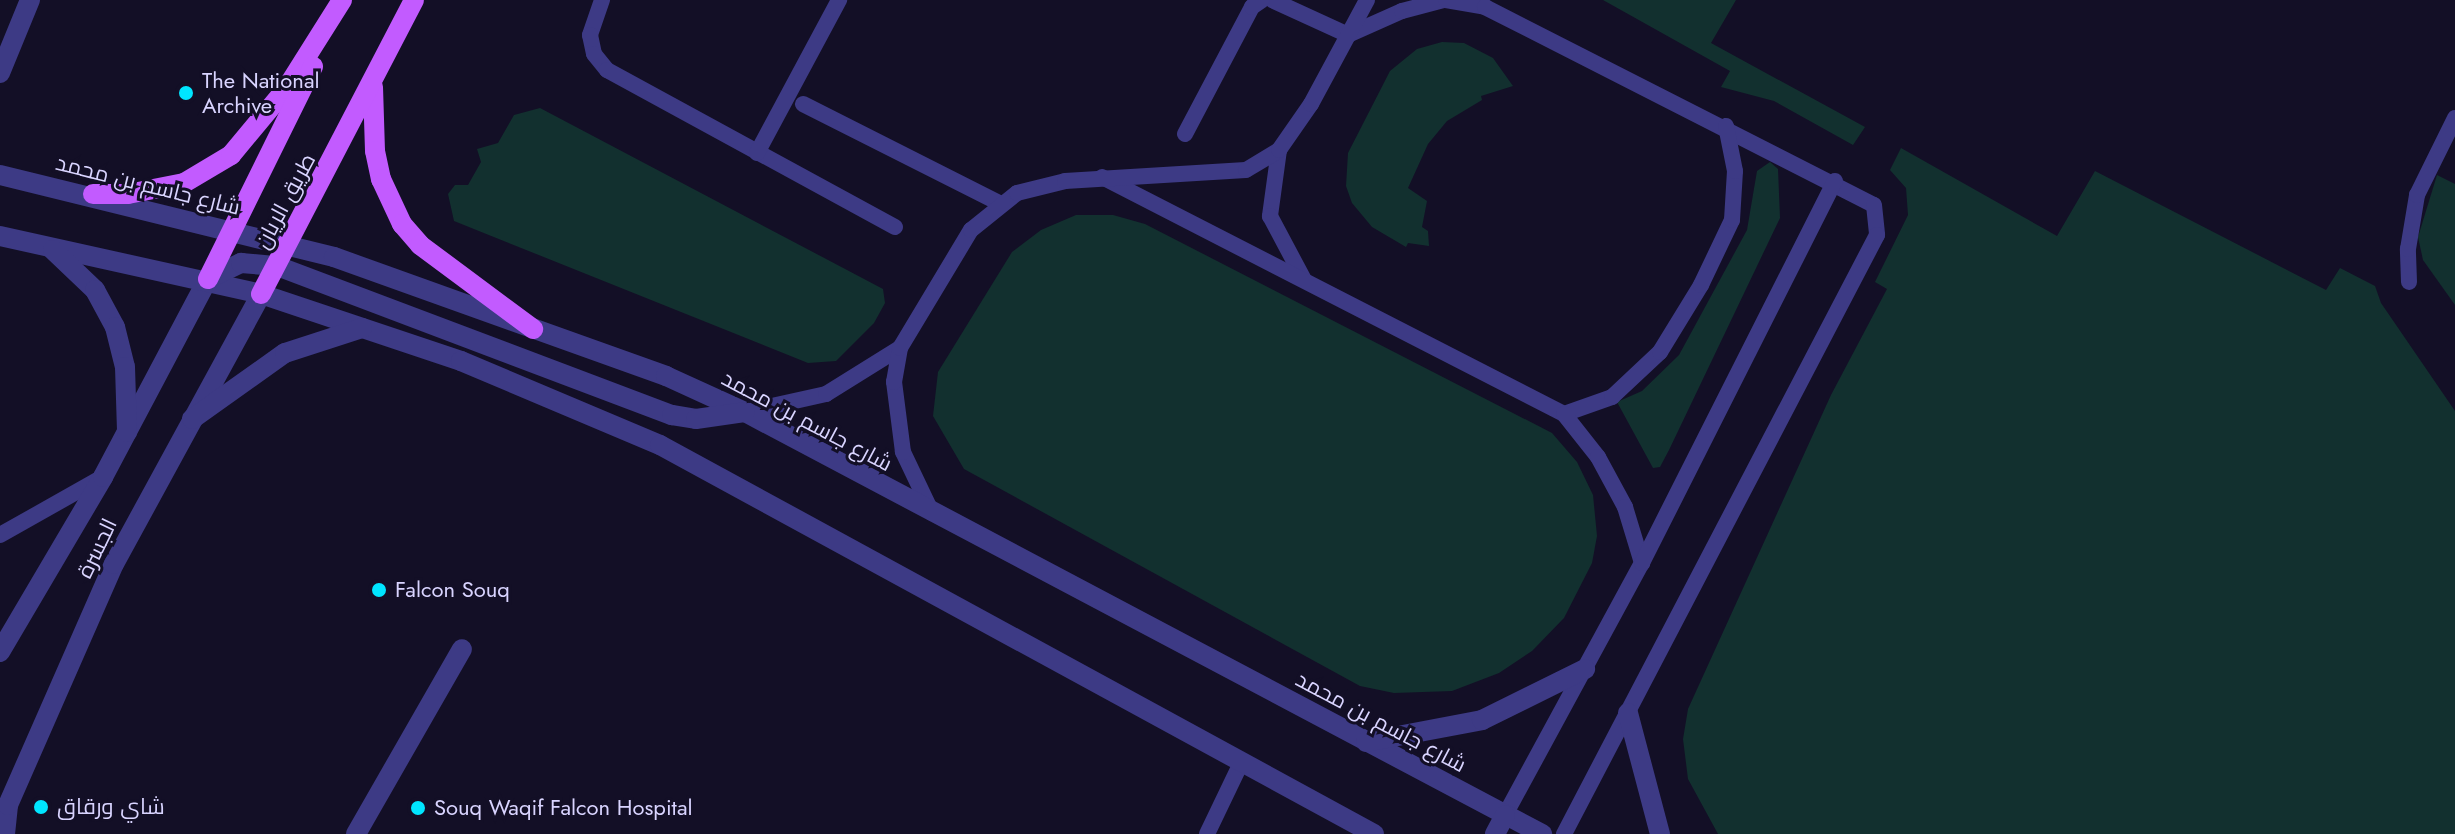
<!DOCTYPE html>
<meta charset="utf-8">
<style>
body{margin:0}
#map{position:relative;width:2455px;height:834px;overflow:hidden;background:#130f26;font-family:Jost,Cairo,sans-serif}
div>[style]{position:absolute}
[style*='--x']{left:calc(var(--x)*1px);top:calc(var(--y)*1px);width:calc(var(--w)*1px);rotate:calc(var(--a)*1deg)}
.green>*{inset:0;background:#12302f}
.service>*{height:16px;margin:-8px;padding:0 8px;transform-origin:8px;border-radius:8px;background:#3d3a85}
.pedestrian>*{height:20px;margin:-10px;padding:0 10px;transform-origin:10px;border-radius:10px;background:#3d3a85}
.minor>*{height:20px;margin:-10px;padding:0 10px;transform-origin:10px;border-radius:10px;background:#3d3a85}
.tertiary>*{height:20px;margin:-10px;padding:0 10px;transform-origin:10px;border-radius:10px;background:#3d3a85}
.primary>*{height:20px;margin:-10px;padding:0 10px;transform-origin:10px;border-radius:10px;background:#c25bff}
.dots>*{width:22px;height:22px;translate:-50% -50%;box-sizing:border-box;border:4px solid #130f26;border-radius:50%}
span{translate:-50% -50%;white-space:nowrap;text-align:center;line-height:1.15;-webkit-text-stroke:6px #130f26;paint-order:stroke}
.poi-label{font-size:22px;color:#d9d4ff}
.left{translate:0 -50%;text-align:left}
.street-label{font-size:22px;color:#d9d4ff}
</style>
<div id="map">
<div class="green">
<i style="clip-path:polygon(1603px 0,1736px 0,1711px 43px,1865px 127px,1853px 145px,1774px 101px,1721px 87px,1730px 71px)"></i>
<i style="clip-path:polygon(1442px 42px,1464px 43px,1493px 58px,1513px 86px,1481px 96px,1482px 100px,1447px 121px,1428px 144px,1408px 188px,1427px 201px,1422px 227px,1428px 231px,1429px 246px,1408px 243px,1406px 247px,1372px 227px,1352px 203px,1346px 186px,1348px 153px,1390px 71px,1417px 49px)"></i>
<i style="clip-path:polygon(540px 108px,883px 289px,885px 303px,874px 323px,836px 361px,808px 363px,454px 221px,448px 194px,455px 185px,468px 185px,481px 162px,477px 149px,498px 143px,514px 115px)"></i>
<i style="clip-path:polygon(1901px 148px,2057px 236px,2095px 171px,2326px 290px,2340px 268px,2375px 286px,2381px 303px,2455px 411px,2455px 834px,1718px 834px,1688px 779px,1683px 739px,1688px 709px,1831px 395px,1887px 289px,1875px 282px,1908px 215px,1906px 188px,1890px 170px)"></i>
<i style="clip-path:polygon(1770px 162px,1778px 169px,1780px 218px,1669px 450px,1660px 467px,1653px 468px,1617px 402px,1642px 391px,1679px 355px,1747px 230px,1757px 171px)"></i>
<i style="clip-path:polygon(2437px 175px,2455px 184px,2455px 305px,2423px 260px,2418px 237px)"></i>
<i style="clip-path:polygon(1076px 215px,1113px 215px,1145px 224px,1552px 433px,1577px 462px,1593px 495px,1597px 536px,1592px 563px,1564px 618px,1532px 651px,1499px 673px,1452px 691px,1394px 693px,1360px 686px,964px 469px,933px 416px,938px 372px,1012px 252px,1041px 230px)"></i>
</div>
<div class="service">
<i style="--x:602;--y:0;--w:37;--a:109"></i>
<i style="--x:590;--y:35;--w:19;--a:78"></i>
<i style="--x:594;--y:54;--w:21;--a:51"></i>
<i style="--x:607;--y:70;--w:328;--a:28.6"></i>
<i style="--x:1272;--y:0;--w:84;--a:24.7"></i>
<i style="--x:1348;--y:35;--w:59;--a:-24"></i>
<i style="--x:1402;--y:11;--w:43;--a:-14.7"></i>
<i style="--x:1446;--y:0;--w:40;--a:10"></i>
<i style="--x:1485;--y:7;--w:436;--a:27"></i>
<i style="--x:1874;--y:205;--w:30;--a:84"></i>
<i style="--x:1877;--y:235;--w:676;--a:117.59"></i>
<i style="--x:803;--y:104;--w:220;--a:26.8"></i>
<i style="--x:1185;--y:134;--w:144;--a:-62.2"></i>
<i style="--x:1252;--y:7;--w:12;--a:-35"></i>
<i style="--x:1279;--y:150;--w:67;--a:97.8"></i>
<i style="--x:1270;--y:216;--w:72;--a:62"></i>
<i style="--x:757;--y:153;--w:174;--a:-61.8"></i>
<i style="--x:1102;--y:177;--w:519;--a:27.16"></i>
<i style="--x:1564;--y:414;--w:51;--a:-19.5"></i>
<i style="--x:1612;--y:397;--w:66;--a:-43.2"></i>
<i style="--x:1660;--y:352;--w:79;--a:-58.5"></i>
<i style="--x:1701;--y:285;--w:72;--a:-64.5"></i>
<i style="--x:1732;--y:220;--w:49;--a:-86.5"></i>
<i style="--x:1735;--y:171;--w:46;--a:-101.3"></i>
<i style="--x:2409;--y:282;--w:33;--a:-92"></i>
<i style="--x:2408;--y:249;--w:55;--a:-80.5"></i>
<i style="--x:2417;--y:195;--w:86;--a:-63.7"></i>
<i style="--x:745;--y:412;--w:83;--a:-12.5"></i>
<i style="--x:826;--y:394;--w:87;--a:-31.9"></i>
<i style="--x:1564;--y:414;--w:55;--a:51.7"></i>
<i style="--x:1598;--y:457;--w:57;--a:61.6"></i>
<i style="--x:1625;--y:507;--w:59;--a:73.1"></i>
<i style="--x:932;--y:513;--w:68;--a:-115.4"></i>
<i style="--x:903;--y:452;--w:71;--a:-97.3"></i>
<i style="--x:894;--y:382;--w:35;--a:-80"></i>
<i style="--x:900;--y:348;--w:138;--a:-59"></i>
<i style="--x:971;--y:230;--w:59;--a:-38.8"></i>
<i style="--x:1017;--y:193;--w:49;--a:-14"></i>
<i style="--x:1065;--y:181;--w:181;--a:-3.5"></i>
<i style="--x:1246;--y:170;--w:39;--a:-31"></i>
<i style="--x:1279;--y:150;--w:56;--a:-55.2"></i>
<i style="--x:1311;--y:104;--w:118;--a:-61.7"></i>
<i style="--x:0;--y:535;--w:118;--a:-29.4"></i>
<i style="--x:1505;--y:815;--w:287;--a:-61.5"></i>
<i style="--x:1642;--y:563;--w:428;--a:-63.2"></i>
<i style="--x:1207;--y:834;--w:81;--a:-64.4"></i>
</div>
<div class="pedestrian">
<i style="--x:0;--y:73;--w:79;--a:-67.7"></i>
<i style="--x:356;--y:834;--w:213;--a:-60.2"></i>
</div>
<div class="minor">
<i style="--x:0;--y:652;--w:203;--a:-59.5"></i>
<i style="--x:103;--y:477;--w:224;--a:-62.1"></i>
<i style="--x:5;--y:834;--w:29;--a:-84"></i>
<i style="--x:8;--y:805;--w:263;--a:-66.3"></i>
<i style="--x:114;--y:564;--w:307;--a:-61.4"></i>
</div>
<div class="tertiary">
<i style="--x:0;--y:175;--w:344;--a:13.8"></i>
<i style="--x:334;--y:257;--w:353;--a:19.7"></i>
<i style="--x:666;--y:376;--w:87;--a:24.5"></i>
<i style="--x:745;--y:412;--w:902;--a:27.9"></i>
<i style="--x:0;--y:236;--w:267;--a:12.5"></i>
<i style="--x:261;--y:294;--w:211;--a:18.5"></i>
<i style="--x:461;--y:361;--w:216;--a:22.9"></i>
<i style="--x:660;--y:445;--w:813;--a:28.58"></i>
<i style="--x:53;--y:250;--w:58;--a:43.6"></i>
<i style="--x:95;--y:290;--w:42;--a:61.6"></i>
<i style="--x:115;--y:327;--w:41;--a:76"></i>
<i style="--x:125;--y:367;--w:65;--a:88.2"></i>
<i style="--x:208;--y:279;--w:37;--a:-26"></i>
<i style="--x:241;--y:263;--w:36;--a:5"></i>
<i style="--x:277;--y:266;--w:422;--a:20.7"></i>
<i style="--x:672;--y:415;--w:24;--a:9"></i>
<i style="--x:696;--y:419;--w:49;--a:-8.1"></i>
<i style="--x:192;--y:419;--w:114;--a:-35.4"></i>
<i style="--x:285;--y:353;--w:81;--a:-18"></i>
<i style="--x:1628;--y:713;--w:125;--a:75.2"></i>
<i style="--x:1366;--y:742;--w:118;--a:-10.7"></i>
<i style="--x:1482;--y:720;--w:115;--a:-26.3"></i>
<i style="--x:1495;--y:834;--w:21;--a:-62"></i>
</div>
<div class="primary">
<i style="--x:373;--y:87;--w:64;--a:88.2"></i>
<i style="--x:375;--y:151;--w:29;--a:78"></i>
<i style="--x:381;--y:179;--w:50;--a:65"></i>
<i style="--x:402;--y:224;--w:28;--a:49"></i>
<i style="--x:420;--y:245;--w:141;--a:36.6"></i>
<i style="--x:93;--y:194;--w:35;--a:0"></i>
<i style="--x:128;--y:194;--w:57;--a:-11.1"></i>
<i style="--x:184;--y:183;--w:55;--a:-30.8"></i>
<i style="--x:231;--y:155;--w:86;--a:-50.2"></i>
<i style="--x:286;--y:89;--w:105;--a:-57.8"></i>
<i style="--x:208;--y:279;--w:237;--a:-63.7"></i>
<i style="--x:261;--y:294;--w:331;--a:-62.5"></i>
</div>
<div class="dots">
<i style="left:186px;top:93px;background:#00e5ff"></i>
<i style="left:379px;top:590px;background:#00e5ff"></i>
<i style="left:41px;top:807px;background:#00e5ff"></i>
<i style="left:418px;top:808px;background:#00e5ff"></i>
</div>
<div class="poi-label">
<span class="left" style="left:202px;top:93px">The National<br>Archive</span>
<span class="left" style="left:395px;top:590px">Falcon Souq</span>
<span class="left" style="left:57px;top:807px">شاي ورقاق</span>
<span class="left" style="left:434px;top:808px">Souq Waqif Falcon Hospital</span>
</div>
<div class="street-label">
<span style="left:148px;top:185px;rotate:14deg">شارع جاسم بن محمد</span>
<span style="left:285px;top:201px;rotate:-62deg">طريق الريان</span>
<span style="left:807px;top:421px;rotate:28deg">شارع جاسم بن محمد</span>
<span style="left:97px;top:548px;rotate:-64deg">الجسرة</span>
<span style="left:1381px;top:722px;rotate:28deg">شارع جاسم بن محمد</span>
</div>
</div>
